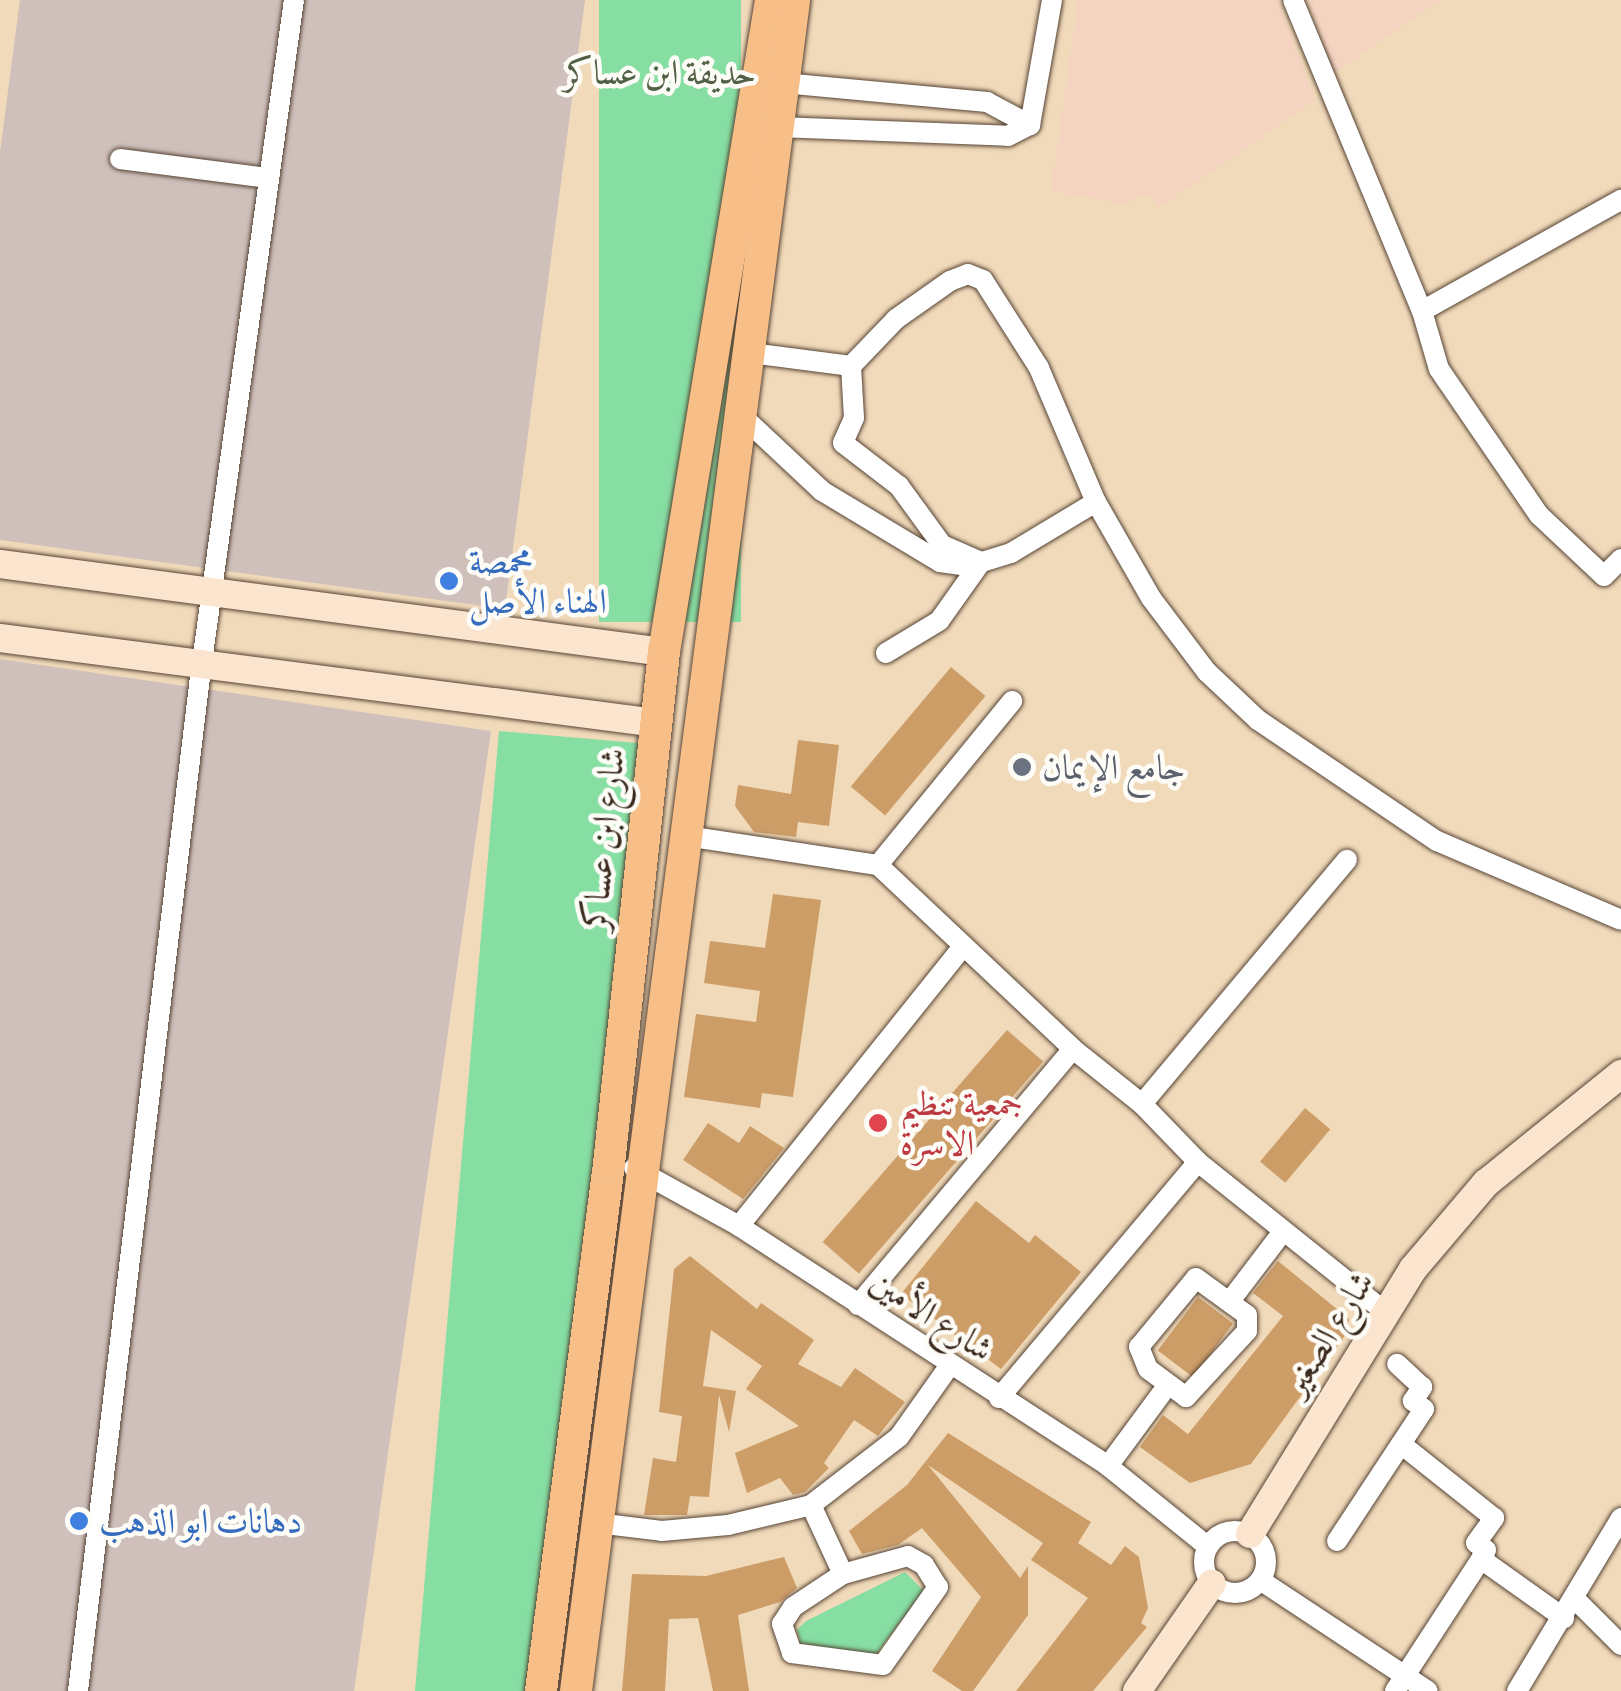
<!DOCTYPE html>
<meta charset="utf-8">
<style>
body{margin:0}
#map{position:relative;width:1621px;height:1691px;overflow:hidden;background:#f1daba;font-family:"EB Garamond",Amiri,serif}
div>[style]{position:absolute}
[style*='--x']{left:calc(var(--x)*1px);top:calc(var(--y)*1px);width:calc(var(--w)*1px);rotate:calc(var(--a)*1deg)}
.built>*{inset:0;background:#f4d3c0}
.industrial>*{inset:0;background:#d0c0bc}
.green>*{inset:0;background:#86dea3;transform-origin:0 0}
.building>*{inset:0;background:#cd9d68;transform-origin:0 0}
.roads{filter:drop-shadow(0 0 2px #564435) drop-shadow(0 0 2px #564435)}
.street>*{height:20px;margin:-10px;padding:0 10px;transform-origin:10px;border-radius:10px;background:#fff}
.street>.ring{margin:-10px;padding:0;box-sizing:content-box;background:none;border:20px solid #fff;border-radius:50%}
.secondary>*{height:28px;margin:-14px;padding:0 14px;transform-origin:14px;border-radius:14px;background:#fce5cf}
.primary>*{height:32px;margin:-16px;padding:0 16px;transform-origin:16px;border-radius:16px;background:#f7be88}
.dots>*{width:28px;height:28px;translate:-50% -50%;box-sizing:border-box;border:5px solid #fdfcf7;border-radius:50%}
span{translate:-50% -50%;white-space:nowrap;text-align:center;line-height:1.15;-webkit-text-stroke:9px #fdfcf7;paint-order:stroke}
.park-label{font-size:35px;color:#526046}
.shop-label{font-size:35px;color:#366cbe}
.left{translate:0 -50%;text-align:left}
.worship-label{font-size:35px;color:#5b616d}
.street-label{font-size:35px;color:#3b2a1e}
.health-label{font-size:35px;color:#be3a42}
</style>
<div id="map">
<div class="built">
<i style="clip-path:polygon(1078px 0,1278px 0,1315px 100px,1160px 207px,1147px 193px,1125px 204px,1051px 191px)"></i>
<i style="clip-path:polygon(1307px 0,1440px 0,1334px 73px)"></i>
</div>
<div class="industrial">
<i style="clip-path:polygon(20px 0,585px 0,505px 609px,0 540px,0 152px)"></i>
<i style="clip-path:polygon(0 659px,491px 731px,354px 1691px,0 1691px)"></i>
</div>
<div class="green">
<i style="left:599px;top:0;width:142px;height:622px"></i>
<i style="left:499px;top:731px;width:141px;height:969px;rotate:5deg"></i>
<i style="clip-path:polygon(905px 1572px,924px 1591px,876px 1654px,802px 1648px,797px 1630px,806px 1621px)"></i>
</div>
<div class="building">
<i style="left:951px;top:667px;width:45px;height:156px;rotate:40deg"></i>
<i style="clip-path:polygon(798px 740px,839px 745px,829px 826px,798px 822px,796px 837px,754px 832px,735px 806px,738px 785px,791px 794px)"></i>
<i style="clip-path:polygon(773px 894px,821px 900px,793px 1097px,762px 1093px,760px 1108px,684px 1097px,696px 1014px,756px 1022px,760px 991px,704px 983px,710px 941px,765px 948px)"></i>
<i style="left:1007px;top:1030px;width:48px;height:281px;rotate:41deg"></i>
<i style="left:1305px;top:1108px;width:33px;height:70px;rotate:40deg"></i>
<i style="clip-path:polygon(708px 1123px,739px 1143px,750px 1126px,784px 1148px,743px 1199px,683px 1160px)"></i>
<i style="clip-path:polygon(976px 1201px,1029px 1243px,1035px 1235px,1081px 1272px,1001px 1369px,901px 1294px)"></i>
<i style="clip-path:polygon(690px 1256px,757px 1309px,761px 1303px,814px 1340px,798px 1364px,841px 1387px,855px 1368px,905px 1402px,878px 1436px,854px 1420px,824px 1463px,829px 1468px,805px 1492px,793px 1495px,780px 1478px,747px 1493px,735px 1453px,799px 1426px,746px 1389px,762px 1366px,711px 1330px,703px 1386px,736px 1391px,729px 1432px,719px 1395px,709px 1497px,690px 1496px,687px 1515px,644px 1515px,653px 1458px,676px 1462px,682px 1416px,659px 1412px,674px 1269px)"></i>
<i style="clip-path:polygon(1278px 1261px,1349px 1319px,1346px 1334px,1251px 1464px,1190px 1483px,1140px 1447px,1163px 1415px,1188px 1434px,1283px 1316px,1253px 1293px)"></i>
<i style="left:1198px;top:1297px;width:44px;height:67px;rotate:37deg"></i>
<i style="clip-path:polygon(948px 1433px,1091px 1522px,1078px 1543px,1111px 1565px,1125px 1546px,1139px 1557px,1148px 1608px,1141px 1623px,1147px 1627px,1093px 1691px,1016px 1691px,1088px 1598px,1031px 1560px,1043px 1543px,928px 1465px,1020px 1578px,1028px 1566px,1028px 1615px,973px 1691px,962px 1691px,932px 1671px,981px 1597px,922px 1528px,898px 1545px,862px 1554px,849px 1531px,907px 1485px)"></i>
<i style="clip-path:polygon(784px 1557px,797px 1588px,780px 1602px,738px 1615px,749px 1691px,713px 1691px,698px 1618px,669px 1619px,665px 1691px,622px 1691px,632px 1574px,706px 1576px)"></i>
</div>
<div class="roads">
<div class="street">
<i style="--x:1293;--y:0;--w:337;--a:67.5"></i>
<i style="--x:1422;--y:311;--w:228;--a:-29.2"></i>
<i style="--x:783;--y:83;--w:205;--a:5.3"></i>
<i style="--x:987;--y:102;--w:49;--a:28.1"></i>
<i style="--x:778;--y:127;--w:230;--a:2.2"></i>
<i style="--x:1008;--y:136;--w:25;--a:-27"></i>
<i style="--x:1030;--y:125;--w:127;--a:-80"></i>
<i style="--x:120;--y:159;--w:150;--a:7.3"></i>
<i style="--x:1422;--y:311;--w:60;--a:73.7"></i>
<i style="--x:1439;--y:369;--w:177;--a:55.6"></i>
<i style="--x:1539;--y:515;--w:89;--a:43.2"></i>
<i style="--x:1604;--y:576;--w:24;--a:-45"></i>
<i style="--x:751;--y:353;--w:101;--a:7.4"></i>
<i style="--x:851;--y:366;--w:65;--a:-46.2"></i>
<i style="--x:896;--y:319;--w:66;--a:-35.1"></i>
<i style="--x:950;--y:281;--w:19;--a:-21"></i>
<i style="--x:968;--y:274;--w:16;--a:22"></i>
<i style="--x:983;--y:280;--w:104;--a:57.5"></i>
<i style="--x:1039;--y:368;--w:146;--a:67"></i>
<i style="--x:1096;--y:502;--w:111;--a:60.2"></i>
<i style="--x:1151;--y:598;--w:93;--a:52.9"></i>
<i style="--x:1207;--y:672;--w:70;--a:43.3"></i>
<i style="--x:1258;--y:720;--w:216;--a:34.1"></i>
<i style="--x:1437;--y:841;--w:200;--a:23.2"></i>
<i style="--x:851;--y:366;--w:52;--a:86.7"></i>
<i style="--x:854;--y:418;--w:27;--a:114"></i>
<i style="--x:843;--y:443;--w:71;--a:37.5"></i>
<i style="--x:899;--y:486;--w:73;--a:53.9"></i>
<i style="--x:942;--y:545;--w:43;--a:23.6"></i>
<i style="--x:981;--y:562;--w:72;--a:125.4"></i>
<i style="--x:939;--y:621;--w:62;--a:148.9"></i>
<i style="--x:743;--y:417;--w:108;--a:43.1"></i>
<i style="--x:822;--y:491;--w:138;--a:31"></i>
<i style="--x:940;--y:562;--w:29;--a:8"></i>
<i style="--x:969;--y:566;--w:44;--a:-17.2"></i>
<i style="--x:1011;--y:553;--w:99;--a:-31"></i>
<i style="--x:686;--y:836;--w:194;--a:8.6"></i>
<i style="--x:878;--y:865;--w:268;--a:43.3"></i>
<i style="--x:1073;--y:1049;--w:88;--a:38.6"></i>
<i style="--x:1142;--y:1104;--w:81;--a:46"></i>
<i style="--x:1198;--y:1162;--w:238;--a:38.7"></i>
<i style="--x:878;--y:865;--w:212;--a:-50.7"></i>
<i style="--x:1142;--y:1104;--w:319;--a:-50"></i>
<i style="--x:634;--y:1168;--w:120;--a:28.9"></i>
<i style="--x:739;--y:1226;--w:440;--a:33"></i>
<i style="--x:1108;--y:1466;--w:127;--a:38.9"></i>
<i style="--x:739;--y:1226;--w:356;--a:-51.3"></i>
<i style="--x:1196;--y:1278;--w:63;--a:36"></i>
<i style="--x:1247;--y:1315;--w:16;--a:90"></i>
<i style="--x:1247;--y:1331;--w:90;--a:132.7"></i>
<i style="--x:1186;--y:1397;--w:47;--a:-143.6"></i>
<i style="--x:1148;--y:1369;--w:24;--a:-112"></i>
<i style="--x:1139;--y:1347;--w:89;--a:-50.4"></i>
<i style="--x:1230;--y:1301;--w:84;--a:-52.7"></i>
<i style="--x:858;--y:1305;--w:334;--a:-50"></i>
<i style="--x:999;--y:1398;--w:309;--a:-49.9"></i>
<i style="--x:1108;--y:1466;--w:99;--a:-53.6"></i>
<i style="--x:811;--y:1505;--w:76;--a:65.1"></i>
<i style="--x:597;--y:1523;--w:65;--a:7"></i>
<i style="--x:662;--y:1531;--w:66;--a:-5.2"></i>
<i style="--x:728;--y:1525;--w:85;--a:-13.5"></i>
<i style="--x:811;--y:1505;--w:111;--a:-37.7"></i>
<i style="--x:899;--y:1437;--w:88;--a:-54.7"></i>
<i class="ring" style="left:1204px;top:1531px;width:42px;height:42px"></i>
<i style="--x:1337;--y:1541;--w:158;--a:-56.6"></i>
<i style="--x:1424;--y:1409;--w:14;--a:-144"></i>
<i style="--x:1413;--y:1401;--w:17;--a:-57"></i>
<i style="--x:1422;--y:1387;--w:34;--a:-137"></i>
<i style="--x:908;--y:1556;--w:18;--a:29"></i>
<i style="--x:924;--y:1565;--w:26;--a:58"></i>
<i style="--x:938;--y:1587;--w:95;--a:125.2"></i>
<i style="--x:883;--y:1665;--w:92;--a:-172.5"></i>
<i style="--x:792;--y:1653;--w:31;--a:-109"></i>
<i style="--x:782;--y:1624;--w:20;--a:-57"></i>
<i style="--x:793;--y:1607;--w:60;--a:-33.4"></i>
<i style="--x:843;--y:1574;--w:67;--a:-15.5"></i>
<i style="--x:1481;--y:1559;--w:102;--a:35.4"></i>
<i style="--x:1260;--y:1580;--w:201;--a:33.5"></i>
<i style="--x:1576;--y:1600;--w:64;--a:45"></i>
<i style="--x:78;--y:1691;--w:1029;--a:-83.14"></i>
<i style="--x:201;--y:669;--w:675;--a:-82.09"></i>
<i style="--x:1395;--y:1691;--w:158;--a:-56.9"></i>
<i style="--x:1481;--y:1559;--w:10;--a:-61"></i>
<i style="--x:1486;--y:1550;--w:12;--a:-145"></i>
<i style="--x:1476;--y:1543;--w:31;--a:-54"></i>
<i style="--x:1494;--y:1518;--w:119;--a:-141.5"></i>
<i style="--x:1517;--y:1691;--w:202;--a:-59"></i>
</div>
<div class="secondary">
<i style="--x:0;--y:564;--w:670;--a:7.55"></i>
<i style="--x:0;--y:638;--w:661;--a:7.38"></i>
<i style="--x:1250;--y:1534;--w:311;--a:-58.4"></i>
<i style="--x:1413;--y:1269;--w:113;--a:-49.7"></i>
<i style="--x:1486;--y:1183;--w:174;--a:-38.9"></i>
<i style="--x:1137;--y:1691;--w:131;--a:-55.2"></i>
</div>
<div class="primary">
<i style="--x:541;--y:1691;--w:531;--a:-82.65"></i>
<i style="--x:609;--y:1164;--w:515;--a:-83.87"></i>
<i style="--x:664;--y:652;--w:661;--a:-80.68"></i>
<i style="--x:576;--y:1691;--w:1705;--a:-82.65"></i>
</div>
</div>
<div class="dots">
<i style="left:449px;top:581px;background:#3f7fe0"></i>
<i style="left:1022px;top:767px;background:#6b7280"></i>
<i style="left:878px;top:1123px;background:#e0444e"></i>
<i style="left:79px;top:1521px;background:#3f7fe0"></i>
</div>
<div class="park-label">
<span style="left:660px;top:72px">حديقة ابن عساكر</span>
</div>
<div class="shop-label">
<span class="left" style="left:469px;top:581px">محمصة<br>الهناء الأصل</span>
<span class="left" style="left:99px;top:1521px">دهانات ابو الذهب</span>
</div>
<div class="worship-label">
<span class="left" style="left:1042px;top:767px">جامع الإيمان</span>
</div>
<div class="street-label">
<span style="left:603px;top:839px;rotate:-84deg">شارع ابن عساكر</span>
<span style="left:932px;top:1315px;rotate:33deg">شارع الأمين</span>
<span style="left:1328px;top:1333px;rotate:-58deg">شارع الصغير</span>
</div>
<div class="health-label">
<span class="left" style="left:900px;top:1123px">جمعية تنظيم<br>الاسرة</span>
</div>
</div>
